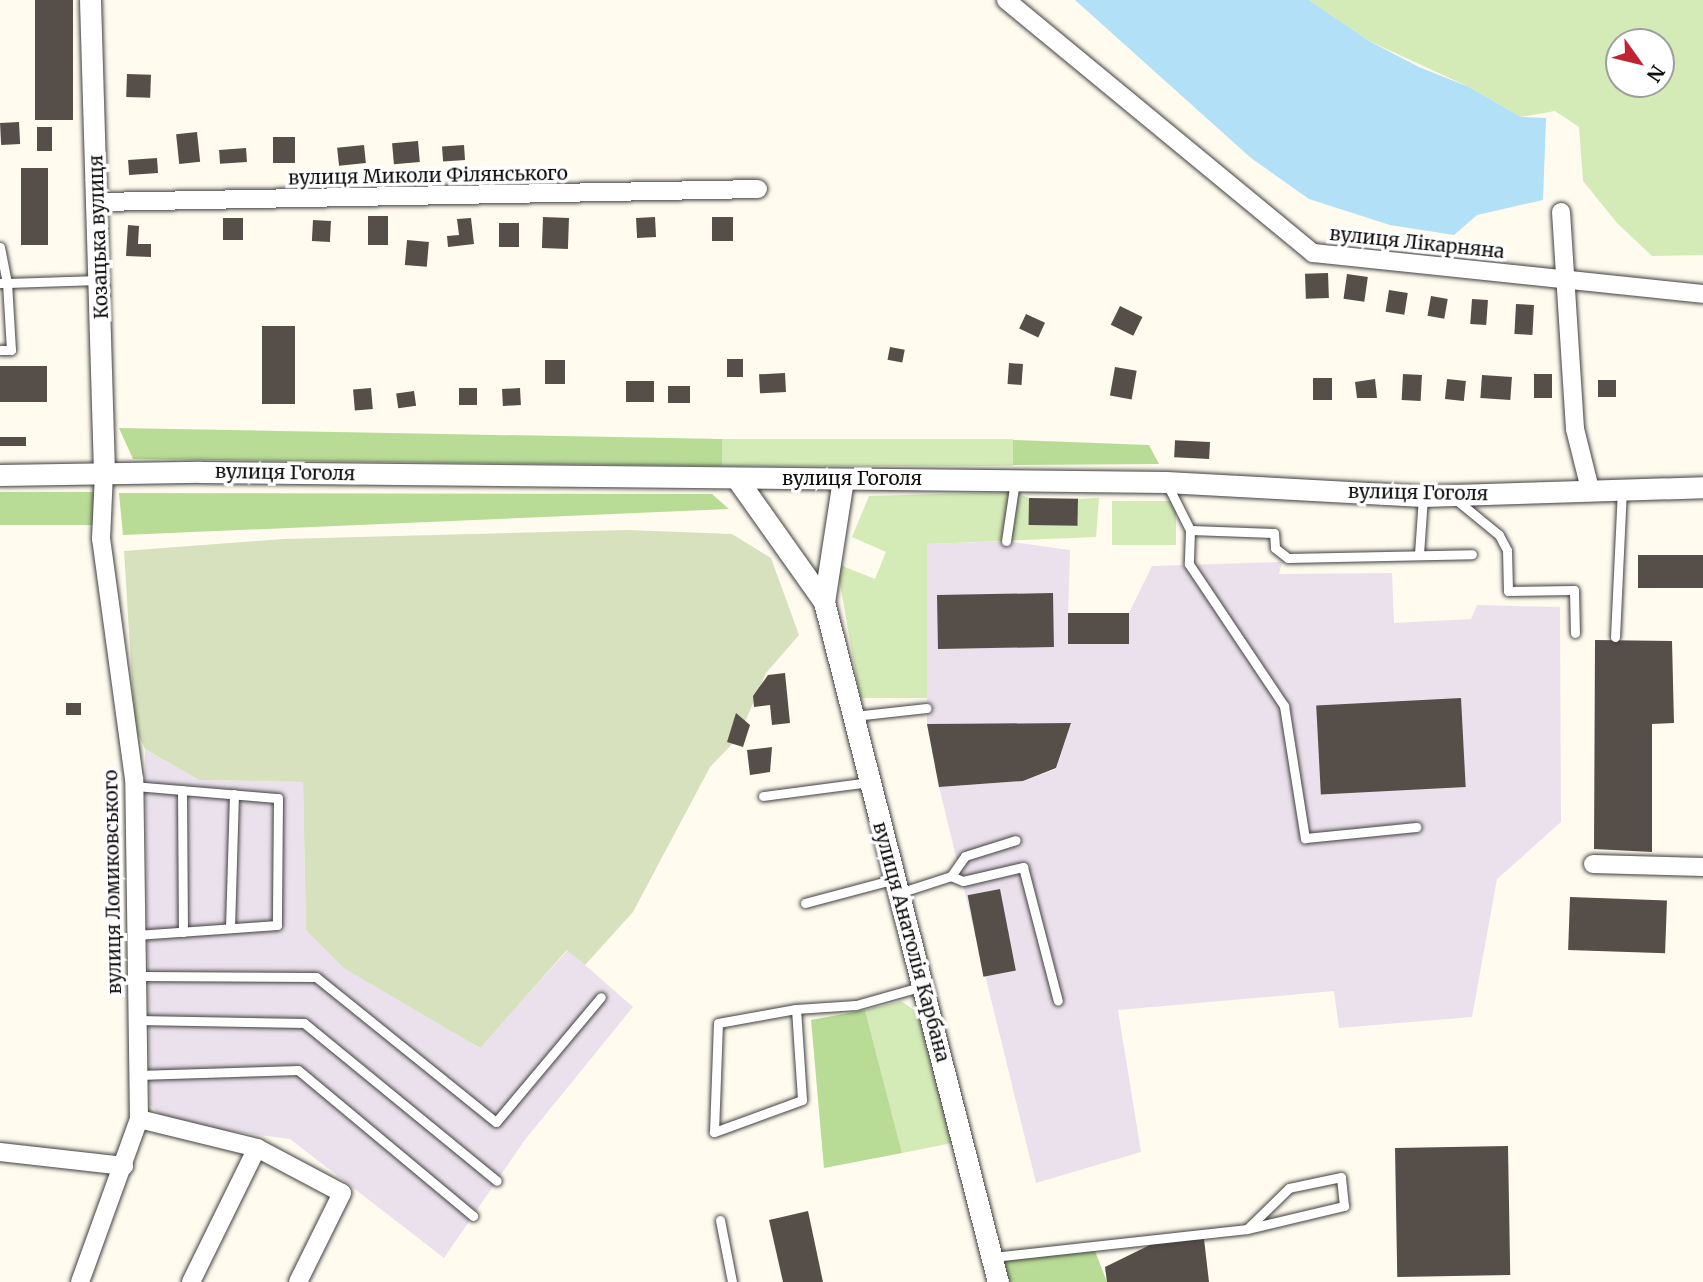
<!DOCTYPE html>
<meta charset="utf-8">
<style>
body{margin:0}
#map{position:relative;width:1703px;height:1282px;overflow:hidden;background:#fffbee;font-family:Merriweather,serif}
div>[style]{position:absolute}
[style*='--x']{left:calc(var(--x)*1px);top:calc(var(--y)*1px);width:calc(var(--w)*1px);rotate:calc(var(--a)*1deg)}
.industrial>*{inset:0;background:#ebe1ec}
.green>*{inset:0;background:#d4eab7;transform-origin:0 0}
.forest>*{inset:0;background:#b8db96;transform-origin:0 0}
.cemetery>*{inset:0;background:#d7e1be}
.water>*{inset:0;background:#b1e0f7}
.building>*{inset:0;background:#564e49;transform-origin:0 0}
.roads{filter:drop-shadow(0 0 2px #404040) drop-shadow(0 0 2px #404040)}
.service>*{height:9px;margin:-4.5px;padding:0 4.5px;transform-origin:4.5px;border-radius:4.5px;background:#fff}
.minor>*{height:18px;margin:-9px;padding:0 9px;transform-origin:9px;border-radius:9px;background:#fff}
.tertiary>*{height:21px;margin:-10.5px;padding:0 10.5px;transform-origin:10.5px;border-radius:10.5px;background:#fff}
span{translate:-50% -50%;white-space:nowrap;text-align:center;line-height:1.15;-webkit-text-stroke:7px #fff;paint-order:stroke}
.street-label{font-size:19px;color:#0d0d0d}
.north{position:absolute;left:1605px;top:28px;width:70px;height:70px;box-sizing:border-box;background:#fff;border:2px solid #9e9e9e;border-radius:50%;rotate:124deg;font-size:19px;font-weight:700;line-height:28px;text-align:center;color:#0d0d0d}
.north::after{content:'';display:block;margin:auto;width:24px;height:32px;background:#c02331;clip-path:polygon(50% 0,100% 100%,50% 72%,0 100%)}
</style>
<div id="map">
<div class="industrial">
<i style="clip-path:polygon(1006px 541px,1070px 550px,1068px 617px,1129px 613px,1152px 566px,1282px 562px,1279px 574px,1392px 573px,1394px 623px,1471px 619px,1477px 605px,1560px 607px,1561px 822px,1497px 879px,1472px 1017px,1339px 1028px,1334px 991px,1118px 1010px,1141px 1152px,1036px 1183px,939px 787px,1023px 781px,1056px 769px,1071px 723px,927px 724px,926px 544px)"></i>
<i style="clip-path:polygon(145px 749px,199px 780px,303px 782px,306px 930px,479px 1048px,568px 950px,633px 1007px,524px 1141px,444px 1258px,290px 1139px,168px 1123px,150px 1105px)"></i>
</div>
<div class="green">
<i style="clip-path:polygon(evenodd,1309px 0,1703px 0,1703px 255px,1652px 256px,1617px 223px,1583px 181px,1579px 127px,1555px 111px,1521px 117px,1469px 87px,1369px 41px,1309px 0,1619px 42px,1661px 42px,1661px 84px,1619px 84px,1619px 42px)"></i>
<i style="left:722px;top:439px;width:291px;height:27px"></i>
<i style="clip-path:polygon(1015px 492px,1029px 498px,1030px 525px,1078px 523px,1078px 499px,1099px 498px,1096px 537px,927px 544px,927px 698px,860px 698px,838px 572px,840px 565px,875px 579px,886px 552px,852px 537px,869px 496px)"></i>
<i style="left:1112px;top:501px;width:64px;height:44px"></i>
<i style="clip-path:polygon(901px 1001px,921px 1015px,952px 1143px,902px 1153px,865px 1010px)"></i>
</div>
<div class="forest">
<i style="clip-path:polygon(119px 428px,722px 439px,722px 466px,133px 459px)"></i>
<i style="clip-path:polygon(1013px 440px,1149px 445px,1159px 464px,1013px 465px)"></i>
<i style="left:94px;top:492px;width:33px;height:94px;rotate:90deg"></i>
<i style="clip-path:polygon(119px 493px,712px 494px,729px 509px,123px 535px)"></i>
<i style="clip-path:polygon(865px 1010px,902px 1153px,824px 1168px,811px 1020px)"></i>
<i style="clip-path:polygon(1093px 1246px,1107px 1282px,998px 1282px,991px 1257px)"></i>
</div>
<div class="cemetery">
<i style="clip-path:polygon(627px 530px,732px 534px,771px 558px,799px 635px,766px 673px,738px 738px,710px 767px,633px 912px,585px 965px,567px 950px,480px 1048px,344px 968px,306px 930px,303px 782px,199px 780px,145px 749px,135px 728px,124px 551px,284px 539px)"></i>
</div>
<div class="water">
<i style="clip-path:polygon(1075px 0,1309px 0,1369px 41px,1419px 67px,1469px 87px,1521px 117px,1546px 118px,1543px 200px,1477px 215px,1454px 235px,1390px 225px,1309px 199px,1251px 158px)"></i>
</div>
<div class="building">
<i style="left:35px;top:0;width:38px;height:120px"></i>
<i style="left:127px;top:74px;width:24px;height:23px;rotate:2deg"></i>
<i style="left:19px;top:122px;width:22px;height:19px;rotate:87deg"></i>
<i style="left:37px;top:127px;width:15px;height:24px"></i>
<i style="left:197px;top:132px;width:30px;height:21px;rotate:84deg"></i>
<i style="left:273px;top:137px;width:22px;height:26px"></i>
<i style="left:418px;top:141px;width:21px;height:26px;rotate:85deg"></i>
<i style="left:364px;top:145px;width:18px;height:27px;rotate:84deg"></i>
<i style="left:464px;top:145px;width:15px;height:22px;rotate:86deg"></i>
<i style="left:246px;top:148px;width:14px;height:27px;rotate:86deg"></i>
<i style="left:157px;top:158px;width:15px;height:29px;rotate:86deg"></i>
<i style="left:21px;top:168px;width:27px;height:77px"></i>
<i style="left:368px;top:216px;width:20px;height:29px"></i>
<i style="left:543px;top:217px;width:26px;height:31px;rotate:2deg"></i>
<i style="left:655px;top:217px;width:20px;height:19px;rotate:87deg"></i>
<i style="left:733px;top:217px;width:24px;height:21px;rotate:90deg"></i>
<i style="left:243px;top:218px;width:22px;height:20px;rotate:90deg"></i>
<i style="clip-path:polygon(471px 218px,474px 244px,448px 247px,447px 236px,459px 235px,457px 219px)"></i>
<i style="left:313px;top:220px;width:18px;height:21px;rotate:3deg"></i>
<i style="left:499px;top:223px;width:20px;height:24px"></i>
<i style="clip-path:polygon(128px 225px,139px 226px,138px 244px,151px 244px,151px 257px,126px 256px)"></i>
<i style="left:407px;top:240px;width:22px;height:25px;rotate:5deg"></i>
<i style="left:1328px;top:273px;width:25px;height:23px;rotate:88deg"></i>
<i style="left:1347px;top:274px;width:21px;height:25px;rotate:8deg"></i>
<i style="left:1389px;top:290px;width:19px;height:22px;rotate:9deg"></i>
<i style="left:1431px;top:296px;width:17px;height:20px;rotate:10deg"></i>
<i style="left:1472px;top:299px;width:16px;height:25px;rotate:4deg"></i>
<i style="left:1516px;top:304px;width:18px;height:30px;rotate:3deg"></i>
<i style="left:1120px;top:306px;width:25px;height:21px;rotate:26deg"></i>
<i style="left:1026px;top:314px;width:21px;height:16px;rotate:25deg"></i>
<i style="left:262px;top:326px;width:33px;height:78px"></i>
<i style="left:890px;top:347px;width:15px;height:13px;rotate:11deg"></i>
<i style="left:727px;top:359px;width:16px;height:18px"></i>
<i style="left:545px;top:360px;width:20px;height:24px"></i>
<i style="left:1009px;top:363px;width:14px;height:21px;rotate:4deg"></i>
<i style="left:0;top:366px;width:47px;height:36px"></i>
<i style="left:1115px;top:367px;width:22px;height:29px;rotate:10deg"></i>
<i style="left:785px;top:373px;width:19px;height:26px;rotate:87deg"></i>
<i style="left:1403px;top:374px;width:19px;height:26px;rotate:3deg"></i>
<i style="left:1534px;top:374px;width:18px;height:24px"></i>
<i style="left:1482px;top:375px;width:30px;height:23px;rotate:4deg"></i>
<i style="left:1313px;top:378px;width:19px;height:22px"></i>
<i style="clip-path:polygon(1375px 379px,1377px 398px,1357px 398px,1355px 382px)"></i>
<i style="left:1447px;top:379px;width:19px;height:20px;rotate:6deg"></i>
<i style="left:1598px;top:380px;width:18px;height:17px"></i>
<i style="left:654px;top:381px;width:21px;height:28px;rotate:90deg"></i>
<i style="left:668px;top:386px;width:22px;height:17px"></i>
<i style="left:371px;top:388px;width:21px;height:18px;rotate:85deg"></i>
<i style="left:459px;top:388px;width:18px;height:17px"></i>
<i style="left:520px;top:388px;width:17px;height:18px;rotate:87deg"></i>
<i style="left:414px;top:391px;width:15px;height:18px;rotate:82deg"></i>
<i style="left:26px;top:437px;width:9px;height:26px;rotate:90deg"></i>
<i style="left:1210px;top:442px;width:17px;height:35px;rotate:93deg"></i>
<i style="left:1029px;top:498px;width:49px;height:27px;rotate:1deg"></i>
<i style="left:1703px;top:555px;width:33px;height:65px;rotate:90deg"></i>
<i style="left:1053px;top:593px;width:54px;height:116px;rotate:89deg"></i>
<i style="left:1129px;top:613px;width:31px;height:61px;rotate:90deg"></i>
<i style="clip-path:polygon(1595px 640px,1672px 641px,1674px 723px,1652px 724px,1652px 852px,1594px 849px)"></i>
<i style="clip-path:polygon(785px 673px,790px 723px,772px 725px,770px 705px,754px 707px,753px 696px,768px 675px)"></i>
<i style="left:1461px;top:698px;width:89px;height:145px;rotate:87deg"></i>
<i style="left:66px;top:703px;width:15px;height:12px"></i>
<i style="clip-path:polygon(736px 713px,750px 725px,743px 747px,727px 742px)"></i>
<i style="clip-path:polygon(1071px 723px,1056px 768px,1023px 781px,939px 787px,927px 724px)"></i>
<i style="clip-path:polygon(772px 747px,770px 772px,750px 775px,747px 750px)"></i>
<i style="left:1000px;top:889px;width:83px;height:33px;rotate:79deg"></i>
<i style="left:1570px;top:897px;width:97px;height:53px;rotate:2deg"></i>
<i style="left:1508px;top:1146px;width:129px;height:113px;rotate:89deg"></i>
<i style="clip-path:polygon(808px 1211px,823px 1282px,783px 1282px,769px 1220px)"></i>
<i style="clip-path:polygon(1204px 1239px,1209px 1282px,1107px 1282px,1105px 1267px,1154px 1243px)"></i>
</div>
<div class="roads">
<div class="service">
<i style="--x:0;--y:247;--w:37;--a:79"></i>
<i style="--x:7;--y:283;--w:7;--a:180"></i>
<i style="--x:0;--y:350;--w:11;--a:0"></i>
<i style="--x:11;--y:350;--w:67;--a:-93.4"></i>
<i style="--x:7;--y:283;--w:92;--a:-1.9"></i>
<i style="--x:1167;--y:484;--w:51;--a:63.4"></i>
<i style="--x:1190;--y:530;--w:84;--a:2"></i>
<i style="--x:1274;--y:533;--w:15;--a:86"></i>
<i style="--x:1275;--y:548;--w:16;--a:38"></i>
<i style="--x:1288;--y:558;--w:184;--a:-1.2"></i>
<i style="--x:1454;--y:498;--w:58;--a:39.4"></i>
<i style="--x:1499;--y:535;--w:17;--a:62"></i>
<i style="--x:1507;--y:550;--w:41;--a:88.6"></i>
<i style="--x:1508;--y:591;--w:66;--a:-0.9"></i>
<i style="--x:1574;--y:590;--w:43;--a:88.7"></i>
<i style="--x:1190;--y:530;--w:34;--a:92"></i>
<i style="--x:1189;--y:564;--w:171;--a:56.2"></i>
<i style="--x:1284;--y:706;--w:134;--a:81"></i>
<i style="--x:1305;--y:838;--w:112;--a:-5.7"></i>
<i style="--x:1006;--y:541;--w:61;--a:-81.5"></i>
<i style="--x:1419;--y:554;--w:57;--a:-86"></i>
<i style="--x:1615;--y:637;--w:147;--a:-87.3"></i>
<i style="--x:854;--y:716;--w:73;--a:-6.3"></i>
<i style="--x:134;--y:786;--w:144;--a:4.8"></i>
<i style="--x:278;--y:798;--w:127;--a:90.5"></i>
<i style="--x:277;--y:925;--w:141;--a:175.9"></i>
<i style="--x:182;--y:790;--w:142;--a:89.6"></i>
<i style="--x:763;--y:796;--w:107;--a:-7.5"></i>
<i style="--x:951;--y:876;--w:13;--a:23"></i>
<i style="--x:963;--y:881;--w:62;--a:-13.1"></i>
<i style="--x:1023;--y:867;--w:138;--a:75.4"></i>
<i style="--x:899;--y:893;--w:55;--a:-18.1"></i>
<i style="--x:951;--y:876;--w:24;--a:-55"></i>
<i style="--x:965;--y:856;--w:53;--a:-17.4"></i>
<i style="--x:805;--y:903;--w:93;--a:-14.9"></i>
<i style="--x:230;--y:928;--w:134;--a:-88.3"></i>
<i style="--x:137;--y:976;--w:179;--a:0.3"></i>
<i style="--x:316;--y:977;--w:231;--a:38.9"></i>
<i style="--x:496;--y:1122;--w:163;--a:-50"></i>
<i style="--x:796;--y:1009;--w:91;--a:86.2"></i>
<i style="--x:802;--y:1100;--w:94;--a:160"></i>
<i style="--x:714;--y:1132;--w:109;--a:-87.9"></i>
<i style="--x:718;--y:1023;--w:79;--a:-10.2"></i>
<i style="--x:796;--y:1009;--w:60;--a:-3.8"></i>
<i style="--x:856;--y:1005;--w:70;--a:-15.8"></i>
<i style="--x:137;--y:1020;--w:167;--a:1"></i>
<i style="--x:304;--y:1023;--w:249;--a:39.3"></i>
<i style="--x:138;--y:1075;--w:160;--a:-1.8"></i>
<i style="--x:298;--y:1070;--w:228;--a:39.8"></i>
<i style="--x:720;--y:1220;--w:63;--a:79"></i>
<i style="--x:993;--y:1257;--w:256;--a:-6.3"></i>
<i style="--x:1247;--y:1229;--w:100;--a:-13.3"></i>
<i style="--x:1344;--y:1206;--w:29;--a:-96"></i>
<i style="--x:1341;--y:1177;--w:53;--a:168.1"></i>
<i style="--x:1289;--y:1188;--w:59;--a:135.7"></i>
</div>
<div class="minor">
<i style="--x:1006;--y:0;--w:398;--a:39.5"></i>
<i style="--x:1313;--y:253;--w:392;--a:6"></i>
<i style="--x:99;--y:202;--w:659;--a:-1.13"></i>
<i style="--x:1561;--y:212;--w:217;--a:86.3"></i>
<i style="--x:1575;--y:429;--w:62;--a:76"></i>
<i style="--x:1593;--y:864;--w:110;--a:1.6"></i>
<i style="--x:139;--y:1119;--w:122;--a:13.8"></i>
<i style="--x:257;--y:1148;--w:96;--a:27.9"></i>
<i style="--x:342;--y:1193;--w:99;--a:116.3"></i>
<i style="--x:0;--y:1152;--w:125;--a:6.4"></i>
<i style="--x:80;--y:1282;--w:173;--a:-70.1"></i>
<i style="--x:139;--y:1119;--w:340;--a:-90.8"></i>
<i style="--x:134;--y:779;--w:242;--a:-97.8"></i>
<i style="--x:101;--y:539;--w:65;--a:-87.4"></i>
<i style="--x:191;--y:1282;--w:149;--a:-63.8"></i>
</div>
<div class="tertiary">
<i style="--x:90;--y:0;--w:474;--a:88.3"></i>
<i style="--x:0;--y:475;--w:201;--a:-0.9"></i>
<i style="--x:201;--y:472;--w:965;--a:0.59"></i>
<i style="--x:1166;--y:482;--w:257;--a:3.1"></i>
<i style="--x:1423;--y:496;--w:280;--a:-1.8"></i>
<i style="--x:737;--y:479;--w:151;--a:54.7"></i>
<i style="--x:824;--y:602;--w:702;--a:75.65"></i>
<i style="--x:824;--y:602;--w:124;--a:-81.2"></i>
</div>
</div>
<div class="street-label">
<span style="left:428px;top:176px;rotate:-1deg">вулиця Миколи Філянського</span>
<span style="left:99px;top:237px;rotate:-92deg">Козацька вулиця</span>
<span style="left:1417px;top:243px;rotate:6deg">вулиця Лікарняна</span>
<span style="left:285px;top:473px;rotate:1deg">вулиця Гоголя</span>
<span style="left:852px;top:479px">вулиця Гоголя</span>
<span style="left:1418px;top:493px;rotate:1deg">вулиця Гоголя</span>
<span style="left:113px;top:882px;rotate:-91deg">вулиця Ломиковського</span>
<span style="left:911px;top:942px;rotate:75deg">вулиця Анатолія Карбана</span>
</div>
<div class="north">N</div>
</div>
